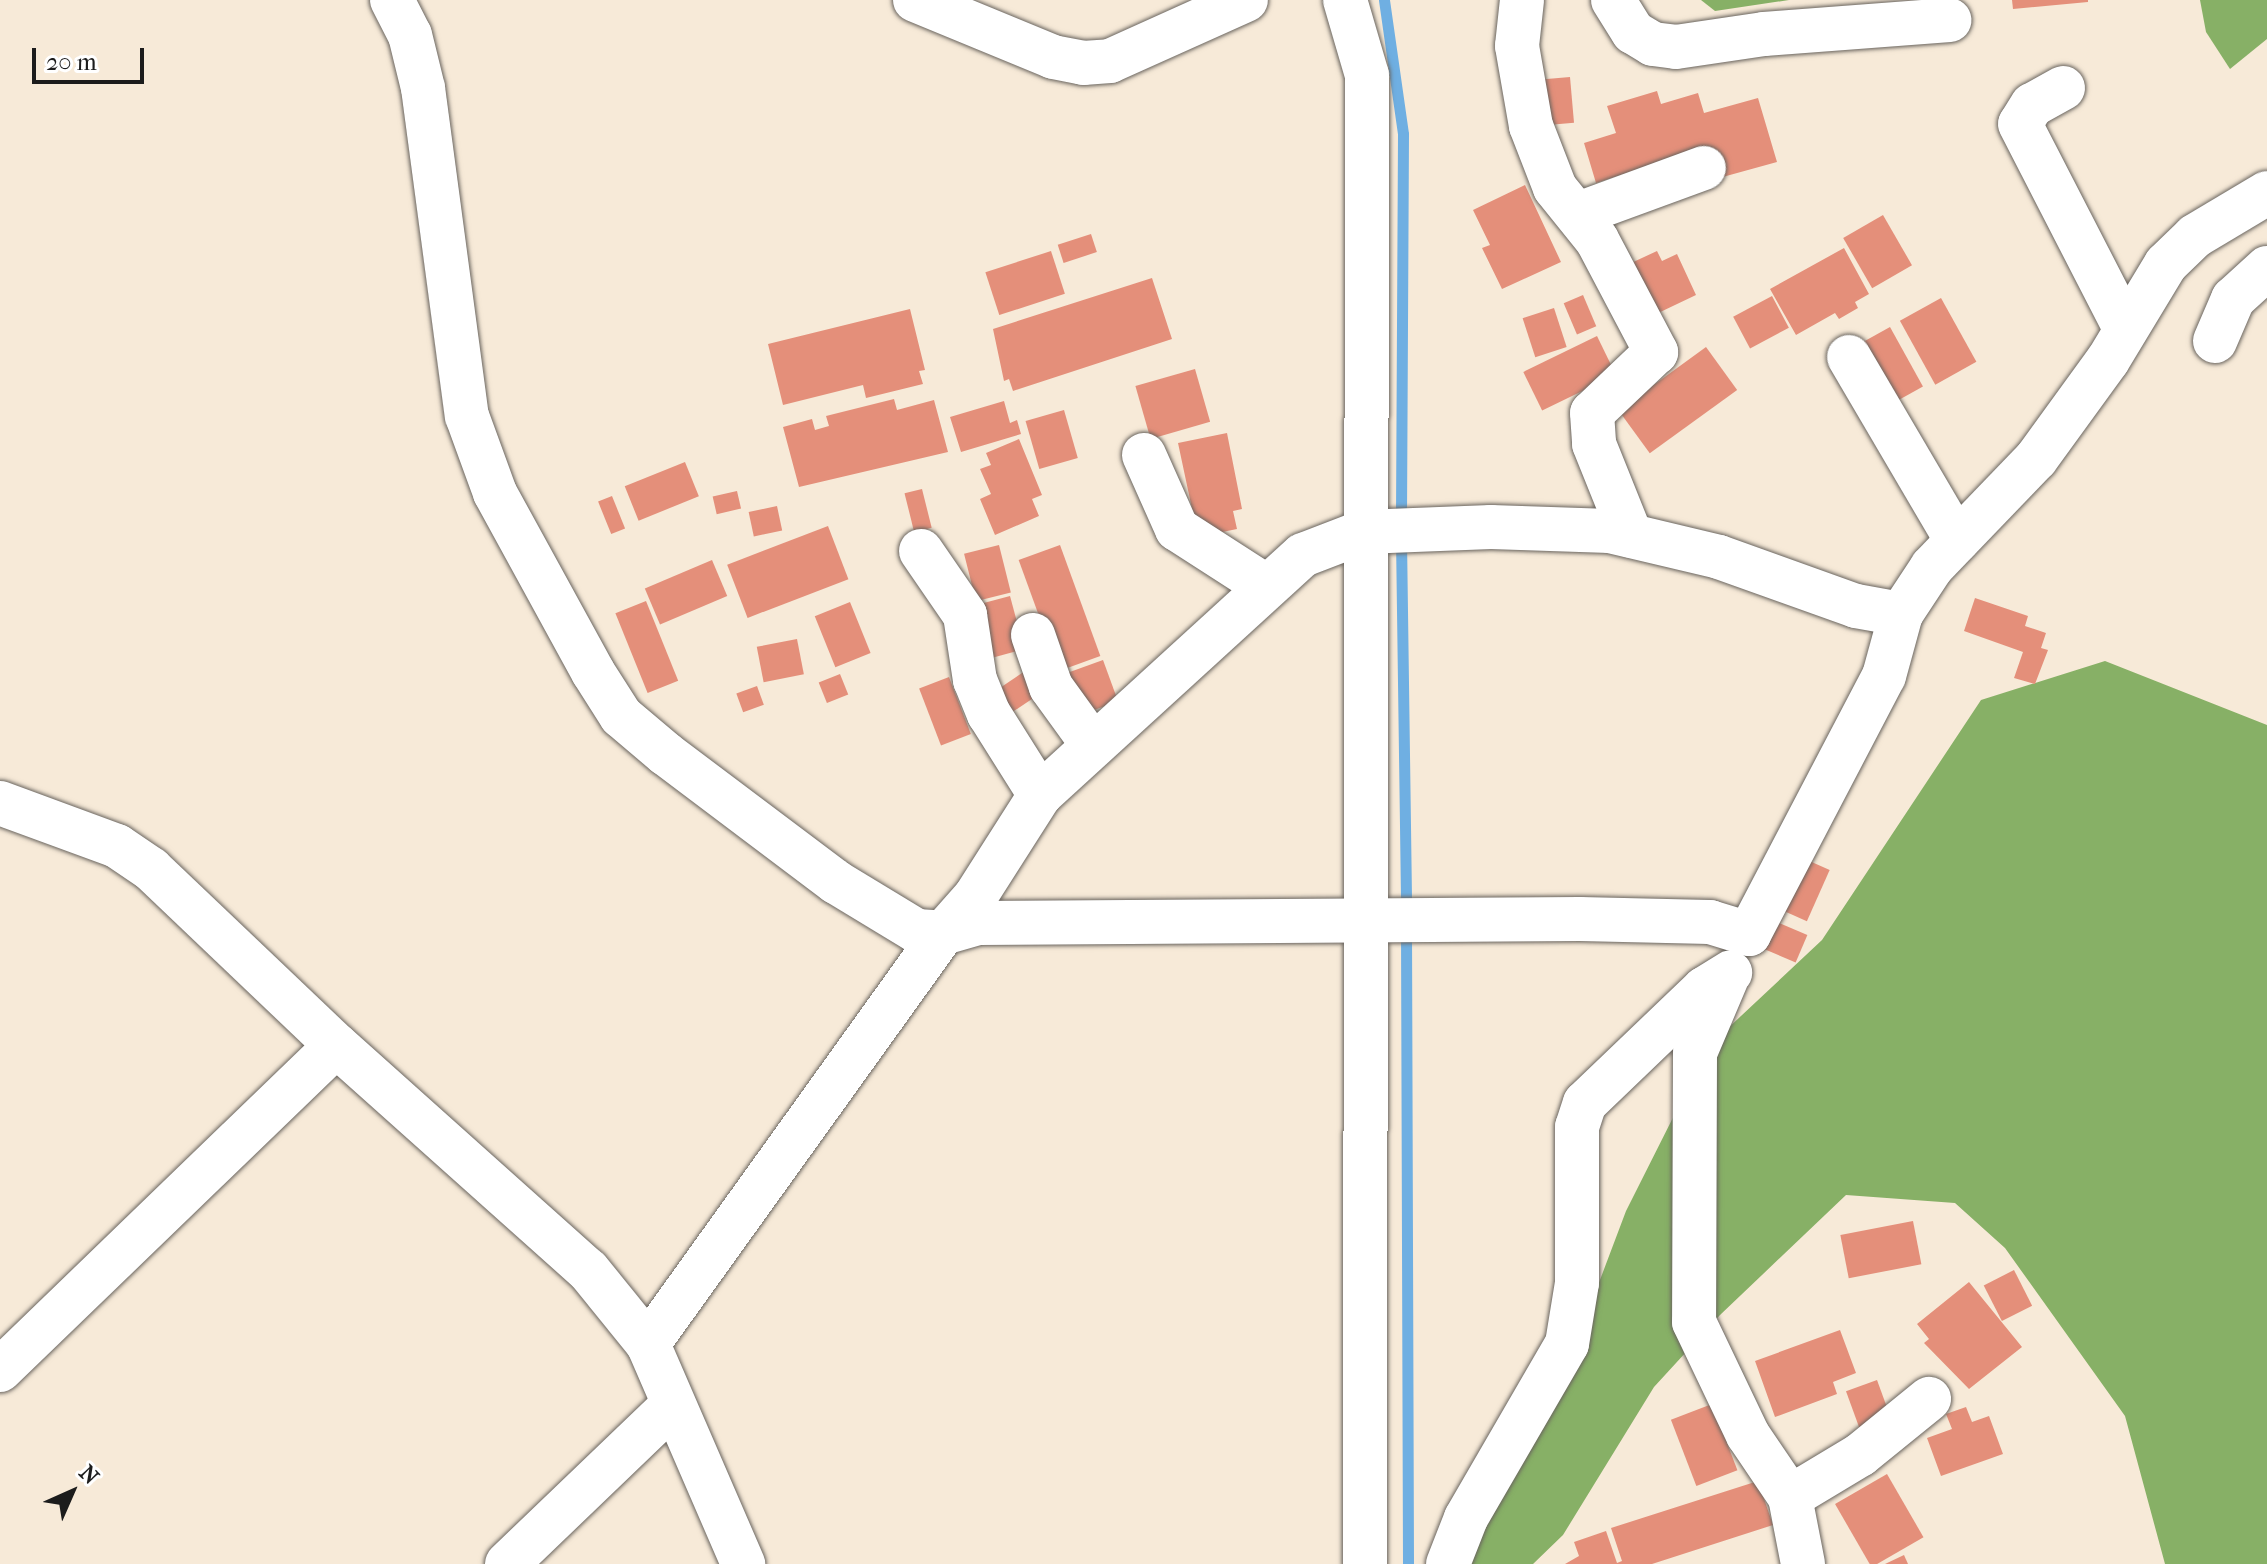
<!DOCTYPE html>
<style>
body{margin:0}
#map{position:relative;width:2267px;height:1564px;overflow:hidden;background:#f7ead8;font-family:"IM FELL French Canon",serif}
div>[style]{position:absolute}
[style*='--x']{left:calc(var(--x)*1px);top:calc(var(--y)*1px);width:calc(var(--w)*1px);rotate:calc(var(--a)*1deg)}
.forest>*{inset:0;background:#87b066}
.stream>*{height:11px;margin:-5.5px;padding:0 5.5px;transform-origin:5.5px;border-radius:5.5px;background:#6fafe2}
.building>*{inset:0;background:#e48f7a;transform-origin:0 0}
.roads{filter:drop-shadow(0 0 2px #69645e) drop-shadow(0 0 2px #69645e)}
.minor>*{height:44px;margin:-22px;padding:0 22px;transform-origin:22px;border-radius:22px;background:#fff}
span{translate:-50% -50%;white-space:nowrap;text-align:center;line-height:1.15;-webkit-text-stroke:7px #fff;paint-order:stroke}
.north{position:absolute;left:32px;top:1452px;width:80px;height:80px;-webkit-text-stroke:6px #fff;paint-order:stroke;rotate:45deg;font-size:22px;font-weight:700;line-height:32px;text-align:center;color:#1c1c1c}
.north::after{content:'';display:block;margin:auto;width:28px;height:36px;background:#1c1c1c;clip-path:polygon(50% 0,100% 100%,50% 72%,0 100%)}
.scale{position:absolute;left:32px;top:48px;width:112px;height:36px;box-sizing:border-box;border:4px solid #1c1c1c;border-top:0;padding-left:10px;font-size:24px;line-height:28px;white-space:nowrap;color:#1c1c1c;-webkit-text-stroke:6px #fff;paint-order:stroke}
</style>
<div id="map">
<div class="forest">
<i style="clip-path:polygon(1701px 0,1789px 0,1715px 11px)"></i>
<i style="clip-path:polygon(2200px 0,2267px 0,2267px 39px,2230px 69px,2206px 32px)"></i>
<i style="clip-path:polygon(2105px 661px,2267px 725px,2267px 1564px,2165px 1564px,2125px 1416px,2005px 1248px,1955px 1203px,1846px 1195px,1720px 1315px,1654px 1387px,1563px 1535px,1533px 1564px,1471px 1564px,1466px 1560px,1566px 1370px,1626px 1211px,1709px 1046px,1822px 940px,1981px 700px)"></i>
</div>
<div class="stream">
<i style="--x:1384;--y:0;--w:135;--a:81.9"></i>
<i style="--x:1403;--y:134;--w:388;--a:90.3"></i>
<i style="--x:1401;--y:539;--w:371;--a:89.2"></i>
<i style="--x:1406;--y:927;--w:637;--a:89.82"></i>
</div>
<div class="building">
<i style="clip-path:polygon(2012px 0,2088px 0,2088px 2px,2013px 9px)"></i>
<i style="left:1570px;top:77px;width:46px;height:29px;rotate:85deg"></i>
<i style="clip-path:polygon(1657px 91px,1661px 104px,1698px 93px,1704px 113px,1758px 98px,1777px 162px,1719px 178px,1630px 172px,1596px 183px,1584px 143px,1616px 133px,1607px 106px)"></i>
<i style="clip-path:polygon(1525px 185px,1561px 262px,1502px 289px,1482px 248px,1490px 245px,1473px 210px)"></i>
<i style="left:1883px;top:215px;width:58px;height:46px;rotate:60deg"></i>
<i style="left:1091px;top:234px;width:19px;height:35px;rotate:72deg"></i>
<i style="clip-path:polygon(1844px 248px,1869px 294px,1855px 302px,1858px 308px,1839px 319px,1835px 313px,1796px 335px,1770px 289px)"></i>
<i style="left:1051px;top:251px;width:45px;height:69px;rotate:72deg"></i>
<i style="clip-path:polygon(1657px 251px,1662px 261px,1677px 254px,1696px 295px,1654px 315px,1629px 264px)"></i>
<i style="clip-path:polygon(1152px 278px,1172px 339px,1013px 391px,1009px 379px,1004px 381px,993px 329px)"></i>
<i style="left:1583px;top:295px;width:34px;height:21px;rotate:67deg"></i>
<i style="left:1772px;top:296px;width:36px;height:44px;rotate:62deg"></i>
<i style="left:1941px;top:298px;width:73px;height:47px;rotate:61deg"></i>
<i style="left:1554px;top:308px;width:41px;height:33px;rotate:72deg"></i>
<i style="clip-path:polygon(910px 309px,925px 370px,919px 371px,923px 384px,866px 398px,863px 385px,783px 405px,768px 344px)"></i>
<i style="left:1890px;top:327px;width:68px;height:36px;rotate:61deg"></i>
<i style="left:1597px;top:336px;width:43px;height:82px;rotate:64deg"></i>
<i style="left:1706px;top:347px;width:53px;height:108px;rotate:54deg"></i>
<i style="left:1195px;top:369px;width:55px;height:62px;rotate:74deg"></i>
<i style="clip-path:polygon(894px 399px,897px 410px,934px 400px,948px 452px,799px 487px,783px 427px,812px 419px,815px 430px,829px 426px,826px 416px)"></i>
<i style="clip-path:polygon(1004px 401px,1010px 423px,1017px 420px,1021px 434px,961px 452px,950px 417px)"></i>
<i style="left:1064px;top:410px;width:50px;height:40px;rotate:74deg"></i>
<i style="clip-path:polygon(1227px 433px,1242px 509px,1233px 511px,1237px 529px,1198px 537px,1178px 443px)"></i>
<i style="clip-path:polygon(1019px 439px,1042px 495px,1032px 499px,1039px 516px,995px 535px,980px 499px,991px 494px,980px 469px,991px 465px,986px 453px)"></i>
<i style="left:685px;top:462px;width:37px;height:65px;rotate:68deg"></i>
<i style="left:922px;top:489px;width:40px;height:18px;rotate:76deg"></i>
<i style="left:737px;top:491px;width:18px;height:25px;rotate:77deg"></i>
<i style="left:612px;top:496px;width:35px;height:15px;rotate:68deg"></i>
<i style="left:777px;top:506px;width:25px;height:29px;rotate:78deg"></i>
<i style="left:828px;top:526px;width:57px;height:108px;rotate:69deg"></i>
<i style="left:999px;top:545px;width:49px;height:36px;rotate:76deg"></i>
<i style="left:1060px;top:545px;width:118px;height:44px;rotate:70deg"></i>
<i style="left:712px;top:560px;width:39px;height:73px;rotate:67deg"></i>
<i style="left:1010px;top:596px;width:55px;height:32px;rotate:75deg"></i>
<i style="clip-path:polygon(1975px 598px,2028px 616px,2025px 626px,2046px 633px,2041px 648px,2048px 650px,2035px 684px,2014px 678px,2023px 652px,1964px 631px)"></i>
<i style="left:646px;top:601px;width:86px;height:33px;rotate:68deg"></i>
<i style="left:850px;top:602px;width:55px;height:38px;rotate:68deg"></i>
<i style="left:797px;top:639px;width:36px;height:41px;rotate:79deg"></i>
<i style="left:1103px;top:660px;width:44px;height:39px;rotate:70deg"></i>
<i style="left:1028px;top:669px;width:27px;height:42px;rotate:56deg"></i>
<i style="left:840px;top:674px;width:22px;height:23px;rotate:68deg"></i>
<i style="left:949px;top:677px;width:61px;height:32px;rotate:69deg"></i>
<i style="left:757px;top:686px;width:20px;height:22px;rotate:70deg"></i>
<i style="left:1805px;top:859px;width:27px;height:56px;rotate:24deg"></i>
<i style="left:1777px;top:922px;width:33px;height:30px;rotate:23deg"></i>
<i style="left:1913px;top:1221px;width:44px;height:74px;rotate:79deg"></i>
<i style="left:2014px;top:1270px;width:40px;height:34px;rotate:63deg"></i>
<i style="clip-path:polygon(1969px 1282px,2022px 1347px,1969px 1389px,1924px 1343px,1929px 1339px,1917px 1324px)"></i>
<i style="clip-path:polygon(1840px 1330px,1856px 1373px,1833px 1382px,1837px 1394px,1775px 1417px,1755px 1361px)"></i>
<i style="left:1877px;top:1380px;width:40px;height:33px;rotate:70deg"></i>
<i style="left:1712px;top:1404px;width:71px;height:44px;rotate:69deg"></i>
<i style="clip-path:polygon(1966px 1407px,1972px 1422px,1989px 1416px,2003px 1454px,1941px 1476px,1927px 1438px,1952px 1429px,1946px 1414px)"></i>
<i style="left:1887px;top:1474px;width:73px;height:60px;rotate:60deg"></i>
<i style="clip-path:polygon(1758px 1481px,1773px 1525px,1652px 1564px,1565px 1564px,1579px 1556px,1574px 1542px,1606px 1531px,1617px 1563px,1622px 1561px,1611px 1528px)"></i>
<i style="clip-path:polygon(1904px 1555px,1908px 1564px,1885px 1564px)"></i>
</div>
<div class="roads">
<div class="minor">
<i style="--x:392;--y:0;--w:39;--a:63"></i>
<i style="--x:410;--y:35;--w:55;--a:76.2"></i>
<i style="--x:423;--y:88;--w:331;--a:82.4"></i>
<i style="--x:467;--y:416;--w:82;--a:70"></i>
<i style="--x:495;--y:493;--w:204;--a:61.3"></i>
<i style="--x:593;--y:672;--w:52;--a:57.5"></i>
<i style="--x:621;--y:716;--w:59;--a:40.2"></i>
<i style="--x:666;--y:754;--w:213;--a:37"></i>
<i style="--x:836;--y:882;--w:95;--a:31.2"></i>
<i style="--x:917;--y:931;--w:26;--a:4"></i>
<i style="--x:943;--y:933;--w:37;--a:-16"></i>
<i style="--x:979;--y:923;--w:601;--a:-0.38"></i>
<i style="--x:1580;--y:919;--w:130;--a:1.3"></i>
<i style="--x:1710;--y:922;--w:41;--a:17.1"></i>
<i style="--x:1749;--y:934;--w:291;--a:-62.4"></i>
<i style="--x:1884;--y:676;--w:64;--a:-74.7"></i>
<i style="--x:915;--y:0;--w:149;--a:22.4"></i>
<i style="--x:1053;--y:57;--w:31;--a:11"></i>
<i style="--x:1083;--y:63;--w:27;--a:-4"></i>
<i style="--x:1110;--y:61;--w:149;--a:-24.2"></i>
<i style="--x:1345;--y:0;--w:78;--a:73.7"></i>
<i style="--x:1367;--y:75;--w:1489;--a:90.08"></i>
<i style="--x:1522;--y:0;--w:46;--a:96.2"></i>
<i style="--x:1517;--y:46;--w:81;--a:80.1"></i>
<i style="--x:1531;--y:126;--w:66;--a:68.8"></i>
<i style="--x:1555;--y:188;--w:67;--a:51.1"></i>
<i style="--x:1597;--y:240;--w:127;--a:62.2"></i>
<i style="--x:1656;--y:352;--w:88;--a:136.4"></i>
<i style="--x:1592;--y:413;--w:31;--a:86"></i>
<i style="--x:1594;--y:444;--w:99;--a:68.1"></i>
<i style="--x:1613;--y:0;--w:38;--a:58"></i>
<i style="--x:1633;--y:32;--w:23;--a:31"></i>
<i style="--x:1653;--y:44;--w:23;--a:7"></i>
<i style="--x:1676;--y:47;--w:89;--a:-8.4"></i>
<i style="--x:1764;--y:34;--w:186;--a:-4.3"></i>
<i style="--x:2063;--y:88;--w:35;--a:151"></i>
<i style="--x:2032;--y:105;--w:22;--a:122"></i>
<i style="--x:2020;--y:124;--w:229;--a:62.8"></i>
<i style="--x:1578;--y:214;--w:134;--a:-20.1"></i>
<i style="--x:2215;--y:341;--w:46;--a:-66.8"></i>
<i style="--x:2233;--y:299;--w:46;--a:-42.4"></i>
<i style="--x:1849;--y:357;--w:213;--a:59.6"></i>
<i style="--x:1144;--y:455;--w:81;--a:66"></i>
<i style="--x:1177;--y:529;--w:103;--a:32.8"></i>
<i style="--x:921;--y:551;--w:78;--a:55.5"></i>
<i style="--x:965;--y:615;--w:66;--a:81.3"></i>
<i style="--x:975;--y:680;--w:37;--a:68"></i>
<i style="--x:989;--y:714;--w:96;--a:57.8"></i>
<i style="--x:1033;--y:635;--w:55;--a:70.9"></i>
<i style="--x:1051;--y:687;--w:72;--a:54.1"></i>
<i style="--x:0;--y:803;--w:125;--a:20.2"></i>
<i style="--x:117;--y:846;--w:41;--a:34.1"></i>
<i style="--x:151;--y:869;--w:255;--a:43.6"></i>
<i style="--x:336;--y:1045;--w:338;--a:41.8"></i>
<i style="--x:588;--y:1270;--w:95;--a:51"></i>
<i style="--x:648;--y:1344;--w:240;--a:66.6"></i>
<i style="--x:1726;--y:980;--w:79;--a:113"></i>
<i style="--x:1695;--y:1053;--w:269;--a:90.2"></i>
<i style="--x:1694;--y:1322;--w:125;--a:64.5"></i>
<i style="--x:1748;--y:1435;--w:75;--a:55.9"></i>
<i style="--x:1790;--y:1497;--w:68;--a:79"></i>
<i style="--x:648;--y:1344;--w:506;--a:-54.33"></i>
<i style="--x:943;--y:933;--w:48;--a:-48.4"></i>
<i style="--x:975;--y:897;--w:121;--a:-57.5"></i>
<i style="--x:1040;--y:795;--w:356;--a:-42.4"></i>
<i style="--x:1303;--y:555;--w:64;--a:-21"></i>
<i style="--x:1363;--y:532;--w:128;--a:-2.2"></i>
<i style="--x:1491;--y:527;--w:119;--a:1.9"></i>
<i style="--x:1610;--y:531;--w:112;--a:13.4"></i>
<i style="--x:1719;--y:557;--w:145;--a:19.7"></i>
<i style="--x:1856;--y:606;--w:46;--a:10.1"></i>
<i style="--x:1901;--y:614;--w:56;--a:-56.6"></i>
<i style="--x:1932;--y:567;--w:150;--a:-46.1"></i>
<i style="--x:2036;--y:459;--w:122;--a:-54"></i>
<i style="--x:2108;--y:360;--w:112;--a:-58.9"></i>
<i style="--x:2166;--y:264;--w:40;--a:-44"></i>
<i style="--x:2195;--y:236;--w:84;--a:-30.8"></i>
<i style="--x:0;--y:1370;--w:467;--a:-44"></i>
<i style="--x:1790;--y:1497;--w:82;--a:-31"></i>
<i style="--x:1860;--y:1455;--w:89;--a:-39.1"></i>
<i style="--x:507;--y:1564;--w:228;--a:-43.8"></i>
<i style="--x:1448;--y:1564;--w:49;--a:-68.6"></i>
<i style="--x:1466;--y:1518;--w:201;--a:-59.9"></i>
<i style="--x:1567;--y:1344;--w:62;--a:-80.7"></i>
<i style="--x:1577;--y:1283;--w:156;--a:-90"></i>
<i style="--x:1577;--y:1127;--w:25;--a:-72"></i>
<i style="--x:1585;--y:1103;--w:165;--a:-43.8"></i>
<i style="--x:1704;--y:989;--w:31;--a:-32"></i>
</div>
</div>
<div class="north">N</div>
<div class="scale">20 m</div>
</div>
